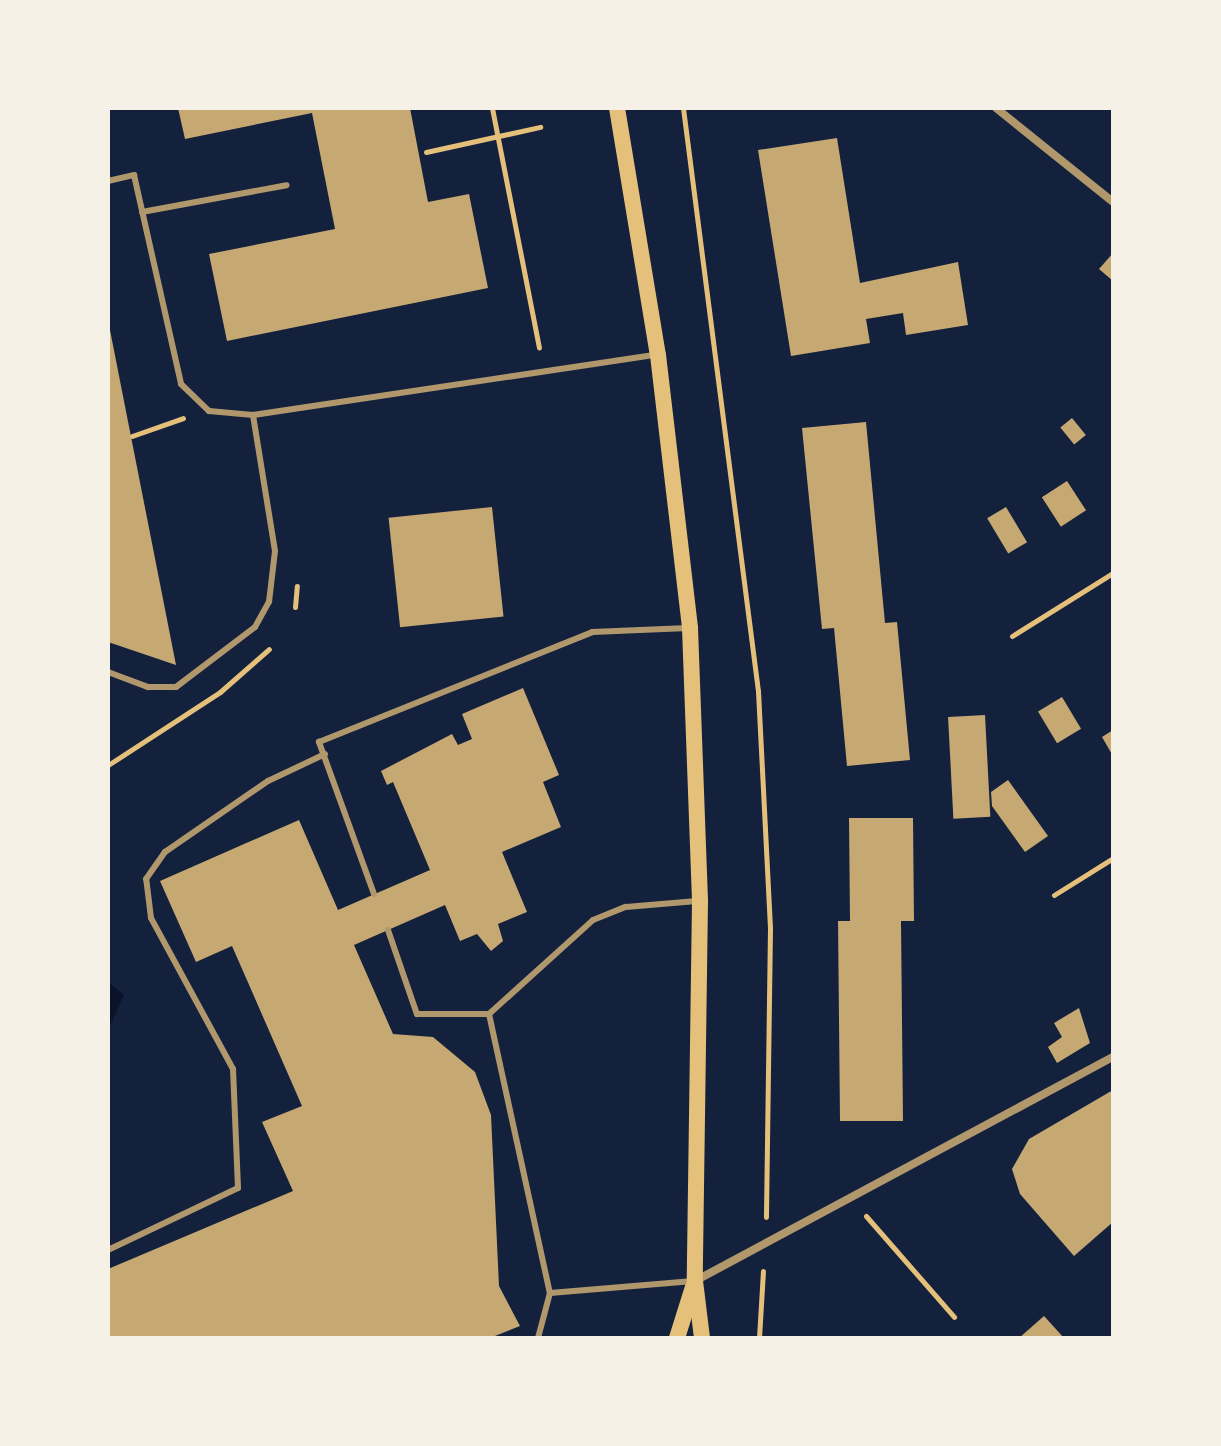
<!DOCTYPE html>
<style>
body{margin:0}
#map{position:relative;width:1221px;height:1446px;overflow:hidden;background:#14213d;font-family:"DM Sans",sans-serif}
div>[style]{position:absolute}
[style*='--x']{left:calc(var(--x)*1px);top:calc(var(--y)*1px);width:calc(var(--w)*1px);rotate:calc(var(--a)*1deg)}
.water>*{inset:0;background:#0b132b}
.building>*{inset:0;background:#c6a872;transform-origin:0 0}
.path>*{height:5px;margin:-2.5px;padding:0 2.5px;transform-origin:2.5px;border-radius:2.5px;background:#e5c07b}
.service>*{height:6px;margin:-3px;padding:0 3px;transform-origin:3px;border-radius:3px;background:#b1986c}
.minor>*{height:8px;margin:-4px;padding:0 4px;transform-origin:4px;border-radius:4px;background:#b1986c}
.secondary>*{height:16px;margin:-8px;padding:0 8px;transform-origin:8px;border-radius:8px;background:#e5c07b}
span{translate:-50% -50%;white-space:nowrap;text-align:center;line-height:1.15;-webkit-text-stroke:6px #f6f1e7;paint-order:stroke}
.frame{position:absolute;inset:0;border:110px solid #f6f1e7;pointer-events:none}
</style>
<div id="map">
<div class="water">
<i style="clip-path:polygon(108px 982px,124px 995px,108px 1030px)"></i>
</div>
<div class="building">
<i style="clip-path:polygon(178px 108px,410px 108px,428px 202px,469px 194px,488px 288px,227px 341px,209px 254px,335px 229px,312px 113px,185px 139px)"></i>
<i style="clip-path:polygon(837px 138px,860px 283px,958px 262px,968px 325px,906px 335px,903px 313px,866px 319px,870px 343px,791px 356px,758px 150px)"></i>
<i style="clip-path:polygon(1113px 253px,1113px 281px,1099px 269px)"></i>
<i style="clip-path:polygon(109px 325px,176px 665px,108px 642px)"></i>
<i style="left:1072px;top:418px;width:22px;height:15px;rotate:51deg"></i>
<i style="clip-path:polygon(866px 422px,885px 623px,897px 622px,910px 760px,847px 766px,834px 628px,822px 629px,802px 428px)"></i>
<i style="left:1067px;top:481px;width:35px;height:30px;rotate:57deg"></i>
<i style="left:492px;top:507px;width:110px;height:104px;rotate:84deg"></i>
<i style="left:1006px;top:507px;width:41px;height:22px;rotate:59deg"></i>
<i style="clip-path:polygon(523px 688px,559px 775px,543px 782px,561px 827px,502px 852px,527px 912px,498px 924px,503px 941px,491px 951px,477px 934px,460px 941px,445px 905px,354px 945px,393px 1034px,433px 1037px,475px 1072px,491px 1115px,499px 1286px,520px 1326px,490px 1338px,110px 1338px,108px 1269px,293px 1191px,262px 1122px,302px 1106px,232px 946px,196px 962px,160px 881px,299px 820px,338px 910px,430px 870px,393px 782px,387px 785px,381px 771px,452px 734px,458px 745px,472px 739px,462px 714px)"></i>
<i style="left:1062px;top:697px;width:37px;height:28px;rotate:59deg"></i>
<i style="left:985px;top:715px;width:102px;height:37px;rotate:87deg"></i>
<i style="clip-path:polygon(1113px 730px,1113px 756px,1102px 737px)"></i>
<i style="clip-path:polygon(1008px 780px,1048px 836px,1025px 852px,992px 806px,991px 792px)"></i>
<i style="clip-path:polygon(849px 818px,913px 818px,914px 921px,901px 921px,903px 1121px,840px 1121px,838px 921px,850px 921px)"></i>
<i style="clip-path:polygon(1079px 1008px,1090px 1043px,1057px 1063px,1048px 1047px,1062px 1037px,1054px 1023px)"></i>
<i style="clip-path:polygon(1113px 1090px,1113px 1222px,1074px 1256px,1020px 1194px,1012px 1169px,1029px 1139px)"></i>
<i style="clip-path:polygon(1044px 1316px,1064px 1338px,1019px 1338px)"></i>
</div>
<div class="path">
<i style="--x:492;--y:108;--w:244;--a:78.9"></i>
<i style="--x:683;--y:108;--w:588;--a:82.67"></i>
<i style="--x:758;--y:691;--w:237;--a:87.1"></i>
<i style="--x:770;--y:928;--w:289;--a:90.8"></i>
<i style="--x:426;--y:152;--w:117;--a:-12.4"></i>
<i style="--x:132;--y:436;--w:54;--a:-19.4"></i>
<i style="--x:295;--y:607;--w:21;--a:-85"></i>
<i style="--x:1012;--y:636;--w:119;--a:-32"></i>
<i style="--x:108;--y:765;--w:134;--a:-33.1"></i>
<i style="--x:220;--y:692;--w:65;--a:-41.3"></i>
<i style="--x:1054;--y:895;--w:70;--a:-32.1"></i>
<i style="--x:866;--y:1216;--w:134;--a:48.9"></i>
<i style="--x:759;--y:1338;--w:67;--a:-86.6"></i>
</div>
<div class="service">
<i style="--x:108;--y:181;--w:27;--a:-13"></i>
<i style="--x:134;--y:175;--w:214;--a:77.3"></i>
<i style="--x:181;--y:384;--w:39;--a:44"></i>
<i style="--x:209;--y:411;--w:44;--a:5.2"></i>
<i style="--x:253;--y:415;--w:407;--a:-8.5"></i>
<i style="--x:142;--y:212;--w:147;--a:-10.5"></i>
<i style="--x:108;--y:672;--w:43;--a:20.6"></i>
<i style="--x:148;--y:687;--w:28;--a:0"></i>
<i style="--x:176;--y:687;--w:99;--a:-37.2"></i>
<i style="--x:255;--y:627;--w:29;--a:-61"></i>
<i style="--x:269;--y:602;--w:51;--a:-83.3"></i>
<i style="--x:275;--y:551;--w:138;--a:-99.2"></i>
<i style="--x:374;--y:894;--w:162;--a:-109.9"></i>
<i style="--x:319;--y:742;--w:294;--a:-21.9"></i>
<i style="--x:592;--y:632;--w:96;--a:-2.4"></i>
<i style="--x:388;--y:930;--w:89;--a:71"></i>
<i style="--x:417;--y:1014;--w:72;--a:0"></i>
<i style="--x:489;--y:1014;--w:140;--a:-42.1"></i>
<i style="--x:593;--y:920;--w:35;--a:-22"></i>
<i style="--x:626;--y:907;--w:71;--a:-4.8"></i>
<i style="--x:489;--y:1014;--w:286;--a:77.7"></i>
<i style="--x:550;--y:1293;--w:144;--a:-4.8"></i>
<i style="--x:108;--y:1250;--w:144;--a:-25.5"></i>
<i style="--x:238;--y:1188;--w:119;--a:-92.4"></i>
<i style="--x:233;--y:1069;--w:172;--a:-118.5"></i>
<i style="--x:151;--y:918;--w:39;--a:-97"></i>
<i style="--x:146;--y:879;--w:33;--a:-55"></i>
<i style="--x:165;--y:852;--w:125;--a:-34.6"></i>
<i style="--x:268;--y:781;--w:63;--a:-25.3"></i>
<i style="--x:538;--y:1338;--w:47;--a:-75.1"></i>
</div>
<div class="minor">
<i style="--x:996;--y:108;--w:150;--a:38.8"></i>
<i style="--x:695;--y:1281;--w:474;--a:-28.2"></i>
</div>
<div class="secondary">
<i style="--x:617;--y:108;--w:250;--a:80.6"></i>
<i style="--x:658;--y:355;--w:275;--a:83.3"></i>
<i style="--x:690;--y:628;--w:273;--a:87.9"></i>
<i style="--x:700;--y:901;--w:380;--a:90.8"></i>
<i style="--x:695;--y:1281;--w:57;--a:83"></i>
<i style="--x:677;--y:1338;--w:53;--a:-72.6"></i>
</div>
<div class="frame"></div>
</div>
